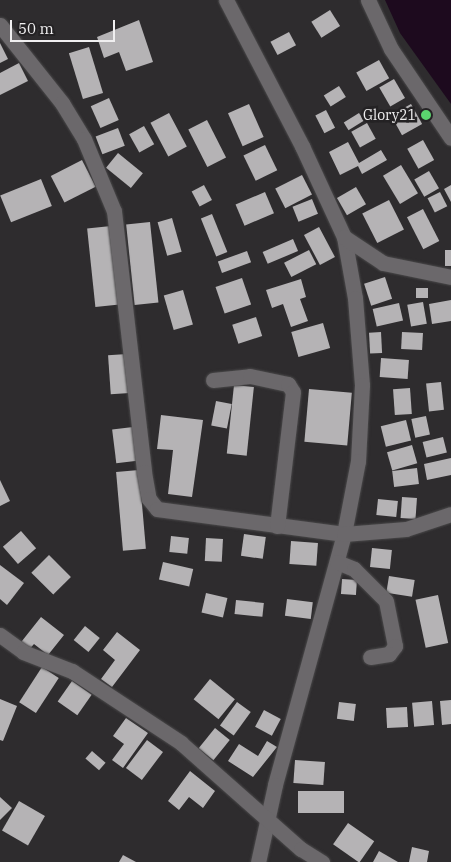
<!DOCTYPE html>
<style>
body{margin:0}
#map{position:relative;width:451px;height:862px;overflow:hidden;background:#2e2c2e;font-family:"IBM Plex Serif",serif}
div>[style]{position:absolute}
[style*='--x']{left:calc(var(--x)*1px);top:calc(var(--y)*1px);width:calc(var(--w)*1px);rotate:calc(var(--a)*1deg)}
.water>*{inset:0;background:#1d0a1e}
.building>*{inset:0;background:#b5b3b5;transform-origin:0 0}
.roads{filter:drop-shadow(0 0 1px #4a494a) drop-shadow(0 0 1px #4a494a)}
.minor>*{height:15px;margin:-7.5px;padding:0 7.5px;transform-origin:7.5px;border-radius:7.5px;background:#6b686b}
.dots>*{width:14px;height:14px;translate:-50% -50%;box-sizing:border-box;border:2px solid #242224;border-radius:50%}
span{translate:-50% -50%;white-space:nowrap;text-align:center;line-height:1.15;-webkit-text-stroke:5px #242224;paint-order:stroke}
.poi-label{font-size:14px;color:#f0eff0}
.right{translate:-100% -50%;text-align:right}
.scale{position:absolute;left:10px;top:20px;width:105px;height:22px;box-sizing:border-box;border:2px solid #f0eff0;border-top:0;padding-left:6px;font-size:15px;line-height:18px;white-space:nowrap;color:#f0eff0;-webkit-text-stroke:4px #242224;paint-order:stroke}
</style>
<div id="map">
<div class="water">
<i style="clip-path:polygon(385px 0,451px 0,451px 104px,400px 33px)"></i>
</div>
<div class="building">
<i style="left:330px;top:10px;width:19px;height:22px;rotate:58deg"></i>
<i style="clip-path:polygon(139px 20px,153px 62px,126px 71px,119px 52px,104px 58px,97px 37px)"></i>
<i style="left:289px;top:32px;width:15px;height:21px;rotate:62deg"></i>
<i style="clip-path:polygon(0 43px,8px 59px,0 63px)"></i>
<i style="left:89px;top:47px;width:48px;height:21px;rotate:73deg"></i>
<i style="left:379px;top:60px;width:21px;height:26px;rotate:61deg"></i>
<i style="clip-path:polygon(19px 63px,28px 81px,0 95px,0 73px)"></i>
<i style="left:394px;top:79px;width:22px;height:17px;rotate:60deg"></i>
<i style="left:339px;top:86px;width:13px;height:18px;rotate:58deg"></i>
<i style="left:109px;top:98px;width:24px;height:20px;rotate:66deg"></i>
<i style="left:249px;top:104px;width:36px;height:23px;rotate:66deg"></i>
<i style="left:411px;top:104px;width:23px;height:23px;rotate:61deg"></i>
<i style="left:326px;top:110px;width:20px;height:12px;rotate:63deg"></i>
<i style="left:169px;top:113px;width:38px;height:21px;rotate:62deg"></i>
<i style="left:359px;top:113px;width:9px;height:18px;rotate:58deg"></i>
<i style="left:207px;top:120px;width:42px;height:21px;rotate:63deg"></i>
<i style="left:367px;top:123px;width:18px;height:18px;rotate:61deg"></i>
<i style="left:144px;top:126px;width:21px;height:17px;rotate:61deg"></i>
<i style="left:118px;top:128px;width:19px;height:24px;rotate:69deg"></i>
<i style="left:423px;top:140px;width:23px;height:18px;rotate:61deg"></i>
<i style="clip-path:polygon(348px 142px,359px 163px,381px 150px,387px 160px,362px 174px,358px 166px,340px 175px,329px 152px)"></i>
<i style="left:265px;top:145px;width:28px;height:24px;rotate:64deg"></i>
<i style="left:118px;top:153px;width:32px;height:19px;rotate:39deg"></i>
<i style="left:82px;top:160px;width:30px;height:35px;rotate:63deg"></i>
<i style="left:401px;top:165px;width:33px;height:21px;rotate:59deg"></i>
<i style="left:429px;top:171px;width:20px;height:17px;rotate:60deg"></i>
<i style="left:302px;top:175px;width:22px;height:30px;rotate:63deg"></i>
<i style="left:41px;top:179px;width:29px;height:44px;rotate:68deg"></i>
<i style="left:204px;top:185px;width:17px;height:14px;rotate:62deg"></i>
<i style="clip-path:polygon(451px 185px,451px 202px,444px 189px)"></i>
<i style="left:356px;top:187px;width:20px;height:22px;rotate:60deg"></i>
<i style="left:265px;top:192px;width:23px;height:32px;rotate:67deg"></i>
<i style="left:440px;top:192px;width:16px;height:14px;rotate:63deg"></i>
<i style="left:312px;top:199px;width:16px;height:21px;rotate:68deg"></i>
<i style="left:389px;top:200px;width:33px;height:30px;rotate:63deg"></i>
<i style="left:423px;top:209px;width:36px;height:18px;rotate:63deg"></i>
<i style="left:212px;top:214px;width:41px;height:12px;rotate:68deg"></i>
<i style="left:172px;top:218px;width:35px;height:15px;rotate:74deg"></i>
<i style="left:150px;top:222px;width:81px;height:24px;rotate:84deg"></i>
<i style="left:111px;top:226px;width:79px;height:24px;rotate:84deg"></i>
<i style="left:319px;top:227px;width:34px;height:17px;rotate:62deg"></i>
<i style="left:293px;top:239px;width:13px;height:33px;rotate:67deg"></i>
<i style="left:309px;top:250px;width:16px;height:28px;rotate:63deg"></i>
<i style="left:445px;top:250px;width:6px;height:16px"></i>
<i style="left:247px;top:251px;width:12px;height:31px;rotate:70deg"></i>
<i style="left:385px;top:277px;width:23px;height:22px;rotate:72deg"></i>
<i style="left:242px;top:278px;width:28px;height:28px;rotate:71deg"></i>
<i style="clip-path:polygon(301px 279px,306px 297px,300px 299px,308px 321px,291px 327px,283px 304px,272px 308px,266px 290px)"></i>
<i style="left:416px;top:288px;width:12px;height:10px"></i>
<i style="left:183px;top:290px;width:36px;height:20px;rotate:74deg"></i>
<i style="clip-path:polygon(451px 300px,451px 321px,432px 324px,429px 304px)"></i>
<i style="left:423px;top:302px;width:22px;height:16px;rotate:80deg"></i>
<i style="left:399px;top:303px;width:18px;height:27px;rotate:77deg"></i>
<i style="left:256px;top:317px;width:20px;height:25px;rotate:72deg"></i>
<i style="left:323px;top:323px;width:26px;height:33px;rotate:74deg"></i>
<i style="left:381px;top:332px;width:21px;height:12px;rotate:87deg"></i>
<i style="left:402px;top:332px;width:21px;height:17px;rotate:3deg"></i>
<i style="left:127px;top:354px;width:39px;height:19px;rotate:86deg"></i>
<i style="left:381px;top:358px;width:28px;height:19px;rotate:4deg"></i>
<i style="left:441px;top:382px;width:28px;height:15px;rotate:84deg"></i>
<i style="left:234px;top:385px;width:20px;height:69px;rotate:6deg"></i>
<i style="left:410px;top:388px;width:26px;height:17px;rotate:86deg"></i>
<i style="left:309px;top:389px;width:43px;height:53px;rotate:5deg"></i>
<i style="left:216px;top:401px;width:16px;height:25px;rotate:11deg"></i>
<i style="clip-path:polygon(161px 415px,203px 420px,192px 497px,168px 494px,173px 450px,157px 449px)"></i>
<i style="left:426px;top:416px;width:19px;height:15px;rotate:78deg"></i>
<i style="left:406px;top:420px;width:21px;height:26px;rotate:76deg"></i>
<i style="left:133px;top:427px;width:34px;height:21px;rotate:83deg"></i>
<i style="left:443px;top:437px;width:16px;height:21px;rotate:76deg"></i>
<i style="left:412px;top:445px;width:19px;height:26px;rotate:74deg"></i>
<i style="clip-path:polygon(451px 458px,451px 475px,427px 480px,424px 464px)"></i>
<i style="left:417px;top:468px;width:16px;height:25px;rotate:83deg"></i>
<i style="left:139px;top:470px;width:79px;height:23px;rotate:85deg"></i>
<i style="clip-path:polygon(0 480px,10px 501px,0 506px)"></i>
<i style="left:402px;top:497px;width:15px;height:21px;rotate:4deg"></i>
<i style="left:378px;top:499px;width:20px;height:16px;rotate:6deg"></i>
<i style="left:21px;top:531px;width:23px;height:24px;rotate:49deg"></i>
<i style="left:244px;top:534px;width:22px;height:22px;rotate:8deg"></i>
<i style="left:171px;top:536px;width:18px;height:16px;rotate:6deg"></i>
<i style="left:206px;top:538px;width:17px;height:23px;rotate:3deg"></i>
<i style="left:291px;top:541px;width:27px;height:23px;rotate:4deg"></i>
<i style="left:372px;top:548px;width:20px;height:19px;rotate:6deg"></i>
<i style="left:49px;top:555px;width:31px;height:25px;rotate:45deg"></i>
<i style="left:163px;top:562px;width:31px;height:18px;rotate:13deg"></i>
<i style="clip-path:polygon(0 565px,24px 583px,7px 605px,0 599px)"></i>
<i style="left:389px;top:576px;width:26px;height:17px;rotate:9deg"></i>
<i style="left:342px;top:579px;width:15px;height:15px;rotate:4deg"></i>
<i style="left:206px;top:593px;width:22px;height:20px;rotate:13deg"></i>
<i style="left:438px;top:595px;width:49px;height:23px;rotate:78deg"></i>
<i style="left:287px;top:599px;width:26px;height:17px;rotate:7deg"></i>
<i style="left:236px;top:600px;width:28px;height:14px;rotate:6deg"></i>
<i style="clip-path:polygon(41px 617px,64px 635px,48px 655px,34px 644px,26px 653px,18px 646px)"></i>
<i style="left:85px;top:626px;width:19px;height:18px;rotate:39deg"></i>
<i style="clip-path:polygon(117px 632px,140px 650px,112px 687px,101px 679px,115px 660px,103px 650px)"></i>
<i style="left:42px;top:667px;width:20px;height:42px;rotate:33deg"></i>
<i style="left:210px;top:679px;width:32px;height:26px;rotate:39deg"></i>
<i style="left:72px;top:681px;width:24px;height:25px;rotate:35deg"></i>
<i style="clip-path:polygon(0 699px,17px 706px,3px 741px,0 740px)"></i>
<i style="clip-path:polygon(451px 700px,451px 724px,442px 725px,440px 701px)"></i>
<i style="left:432px;top:701px;width:24px;height:20px;rotate:85deg"></i>
<i style="left:237px;top:702px;width:17px;height:29px;rotate:36deg"></i>
<i style="left:339px;top:702px;width:17px;height:17px;rotate:7deg"></i>
<i style="left:407px;top:707px;width:20px;height:21px;rotate:87deg"></i>
<i style="left:264px;top:710px;width:19px;height:19px;rotate:28deg"></i>
<i style="clip-path:polygon(126px 718px,148px 733px,123px 768px,112px 760px,124px 744px,113px 736px)"></i>
<i style="left:215px;top:728px;width:19px;height:26px;rotate:39deg"></i>
<i style="left:147px;top:740px;width:20px;height:35px;rotate:37deg"></i>
<i style="clip-path:polygon(267px 741px,277px 747px,253px 777px,228px 761px,239px 744px,258px 756px)"></i>
<i style="left:92px;top:751px;width:18px;height:10px;rotate:41deg"></i>
<i style="left:295px;top:760px;width:30px;height:23px;rotate:4deg"></i>
<i style="clip-path:polygon(190px 771px,215px 791px,203px 808px,189px 797px,179px 810px,168px 801px)"></i>
<i style="left:344px;top:791px;width:22px;height:46px;rotate:90deg"></i>
<i style="clip-path:polygon(0 797px,12px 808px,0 820px)"></i>
<i style="left:19px;top:801px;width:30px;height:34px;rotate:30deg"></i>
<i style="left:348px;top:823px;width:32px;height:26px;rotate:35deg"></i>
<i style="clip-path:polygon(412px 847px,429px 851px,427px 862px,409px 862px)"></i>
<i style="clip-path:polygon(379px 851px,398px 862px,373px 862px)"></i>
<i style="clip-path:polygon(123px 855px,136px 862px,119px 862px)"></i>
</div>
<div class="roads">
<div class="minor">
<i style="--x:226;--y:0;--w:165;--a:62.5"></i>
<i style="--x:302;--y:146;--w:100;--a:65.2"></i>
<i style="--x:344;--y:237;--w:62;--a:79.8"></i>
<i style="--x:355;--y:298;--w:87;--a:85.4"></i>
<i style="--x:362;--y:385;--w:76;--a:93"></i>
<i style="--x:358;--y:461;--w:74;--a:100.9"></i>
<i style="--x:344;--y:534;--w:260;--a:105.4"></i>
<i style="--x:275;--y:785;--w:79;--a:102.4"></i>
<i style="--x:368;--y:0;--w:54;--a:64.9"></i>
<i style="--x:391;--y:49;--w:107;--a:56"></i>
<i style="--x:0;--y:25;--w:100;--a:51.5"></i>
<i style="--x:62;--y:103;--w:42;--a:58.6"></i>
<i style="--x:84;--y:139;--w:78;--a:67.4"></i>
<i style="--x:114;--y:211;--w:263;--a:83.4"></i>
<i style="--x:144;--y:472;--w:27;--a:80"></i>
<i style="--x:149;--y:499;--w:13;--a:51"></i>
<i style="--x:157;--y:509;--w:189;--a:7.6"></i>
<i style="--x:344;--y:534;--w:62;--a:-4.6"></i>
<i style="--x:406;--y:529;--w:47;--a:-18.4"></i>
<i style="--x:344;--y:237;--w:47;--a:33.7"></i>
<i style="--x:383;--y:263;--w:69;--a:11.6"></i>
<i style="--x:213;--y:380;--w:37;--a:-6"></i>
<i style="--x:250;--y:376;--w:39;--a:12"></i>
<i style="--x:288;--y:384;--w:9;--a:58"></i>
<i style="--x:293;--y:392;--w:135;--a:96.8"></i>
<i style="--x:337;--y:562;--w:18;--a:22"></i>
<i style="--x:354;--y:569;--w:45;--a:45"></i>
<i style="--x:386;--y:601;--w:46;--a:78.7"></i>
<i style="--x:395;--y:646;--w:10;--a:127"></i>
<i style="--x:389;--y:654;--w:19;--a:171"></i>
<i style="--x:0;--y:635;--w:29;--a:36"></i>
<i style="--x:23;--y:652;--w:53;--a:21.2"></i>
<i style="--x:72;--y:671;--w:131;--a:33.4"></i>
<i style="--x:181;--y:743;--w:160;--a:41.5"></i>
<i style="--x:301;--y:849;--w:25;--a:32"></i>
</div>
</div>
<div class="dots">
<i style="left:426px;top:115px;background:#5bd56e"></i>
</div>
<div class="poi-label">
<span class="right" style="left:416px;top:115px">Glory21</span>
</div>
<div class="scale">50 m</div>
</div>
